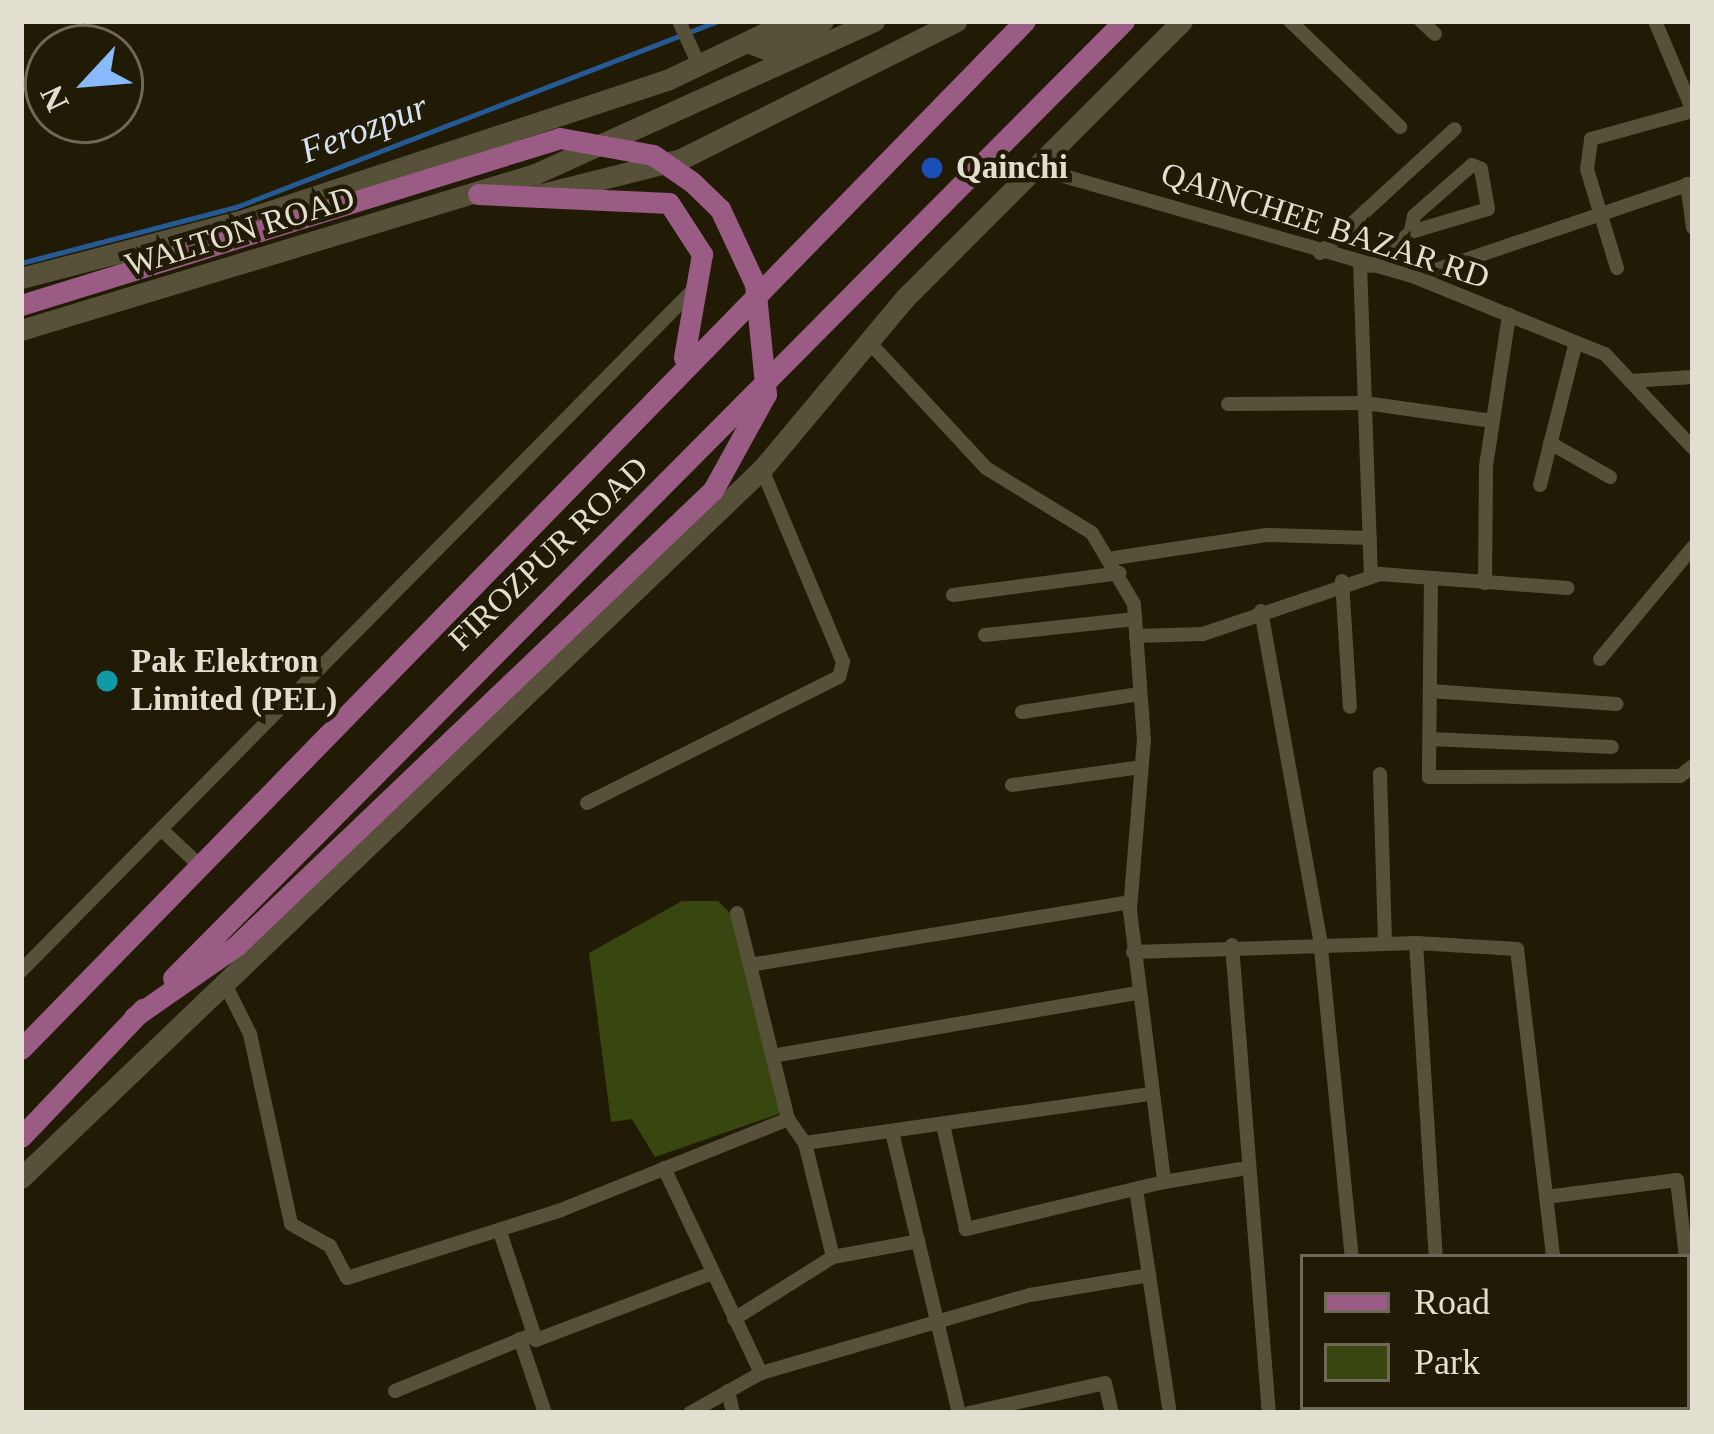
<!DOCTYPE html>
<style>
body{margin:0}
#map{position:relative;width:1714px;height:1434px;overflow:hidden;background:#211b05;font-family:"Times New Roman",serif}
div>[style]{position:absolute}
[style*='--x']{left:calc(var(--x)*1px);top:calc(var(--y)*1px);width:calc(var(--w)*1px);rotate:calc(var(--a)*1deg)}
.green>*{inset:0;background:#384610}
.stream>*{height:4.5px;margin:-2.25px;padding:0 2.25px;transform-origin:2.25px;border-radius:2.25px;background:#255a95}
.street>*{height:14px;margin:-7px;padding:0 7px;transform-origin:7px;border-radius:7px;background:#575139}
.secondary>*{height:21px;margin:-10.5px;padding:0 10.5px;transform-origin:10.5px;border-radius:10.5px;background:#575139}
.primary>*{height:21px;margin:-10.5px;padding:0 10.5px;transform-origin:10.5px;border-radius:10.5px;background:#9a5b85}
.dots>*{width:33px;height:33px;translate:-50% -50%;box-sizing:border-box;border:6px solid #211b05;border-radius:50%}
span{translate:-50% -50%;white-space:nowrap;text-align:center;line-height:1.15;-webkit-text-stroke:9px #211b05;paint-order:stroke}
.poi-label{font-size:33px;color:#e2dfd1;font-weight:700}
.left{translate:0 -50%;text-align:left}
.street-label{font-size:33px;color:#e2dfd1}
.water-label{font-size:36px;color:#d4e2f3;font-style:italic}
.frame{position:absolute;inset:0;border:24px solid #e2dfd1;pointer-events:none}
.legend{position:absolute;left:1300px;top:1254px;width:390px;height:156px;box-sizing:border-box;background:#211b05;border:3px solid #6e6957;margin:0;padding:15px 21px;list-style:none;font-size:36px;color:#e2dfd1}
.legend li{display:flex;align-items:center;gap:24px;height:60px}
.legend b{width:60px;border:3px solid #6e6957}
.north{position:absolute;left:24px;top:24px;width:120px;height:120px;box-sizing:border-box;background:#211b05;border:3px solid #6e6957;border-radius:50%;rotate:244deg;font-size:33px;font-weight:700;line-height:48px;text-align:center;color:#e2dfd1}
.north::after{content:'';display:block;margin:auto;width:42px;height:54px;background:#88bafc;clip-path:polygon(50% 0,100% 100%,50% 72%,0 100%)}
</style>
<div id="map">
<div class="green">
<i style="clip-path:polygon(682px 901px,718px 901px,730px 913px,781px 1113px,655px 1157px,632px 1119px,611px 1122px,589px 953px)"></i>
</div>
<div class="stream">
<i style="--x:21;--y:263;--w:222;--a:-14.6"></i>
<i style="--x:236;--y:207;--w:517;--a:-21.1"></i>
</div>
<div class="street">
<i style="--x:679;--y:21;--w:51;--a:65.5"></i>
<i style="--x:1290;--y:21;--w:153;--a:43.9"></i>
<i style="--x:1421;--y:21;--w:19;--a:43"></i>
<i style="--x:1039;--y:169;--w:391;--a:16"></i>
<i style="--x:1415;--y:277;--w:205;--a:22.1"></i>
<i style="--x:1605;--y:354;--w:129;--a:46.9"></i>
<i style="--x:1687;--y:184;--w:44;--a:82.2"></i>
<i style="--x:1320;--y:253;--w:183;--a:-42.6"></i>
<i style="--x:1360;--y:263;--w:313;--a:88"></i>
<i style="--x:1371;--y:266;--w:52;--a:-40.4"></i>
<i style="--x:1411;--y:232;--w:80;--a:-16.6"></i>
<i style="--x:1488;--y:209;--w:41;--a:-99.9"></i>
<i style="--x:1481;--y:169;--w:10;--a:-156"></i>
<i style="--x:1472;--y:165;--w:77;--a:138.7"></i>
<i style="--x:1414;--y:216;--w:16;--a:101"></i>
<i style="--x:1617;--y:268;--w:103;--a:-106.9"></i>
<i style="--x:1587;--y:169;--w:30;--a:-82"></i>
<i style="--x:1591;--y:139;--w:106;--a:-15.4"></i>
<i style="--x:1693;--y:111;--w:98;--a:-112.9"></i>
<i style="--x:1415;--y:277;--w:293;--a:-18.7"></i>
<i style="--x:869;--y:342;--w:172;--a:47.1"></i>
<i style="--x:986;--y:468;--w:124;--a:31.5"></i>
<i style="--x:1092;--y:533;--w:82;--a:59.4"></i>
<i style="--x:1134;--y:604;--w:135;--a:85.8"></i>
<i style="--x:1144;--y:739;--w:173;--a:94.7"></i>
<i style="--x:1130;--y:911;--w:273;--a:82.8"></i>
<i style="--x:1164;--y:1182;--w:204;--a:166.6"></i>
<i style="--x:966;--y:1229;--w:107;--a:-102.4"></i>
<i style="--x:1630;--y:381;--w:63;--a:-3.6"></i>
<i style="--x:1228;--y:404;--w:137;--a:-0.4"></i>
<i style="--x:1365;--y:403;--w:129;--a:8"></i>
<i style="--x:1550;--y:443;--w:69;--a:29.5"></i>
<i style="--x:1540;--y:485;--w:147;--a:-75.9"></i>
<i style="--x:1114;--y:558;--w:154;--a:-8.6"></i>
<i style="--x:1266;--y:535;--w:104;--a:1.7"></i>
<i style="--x:1431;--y:579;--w:198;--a:90.6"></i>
<i style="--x:1429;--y:777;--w:251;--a:-0.2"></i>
<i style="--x:1680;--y:776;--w:16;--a:-38"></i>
<i style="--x:1342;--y:581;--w:126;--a:86.4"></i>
<i style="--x:1485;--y:583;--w:117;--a:-89.5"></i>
<i style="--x:1486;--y:466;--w:153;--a:-81.3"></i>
<i style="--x:953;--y:595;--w:168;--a:-7.5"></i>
<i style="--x:1261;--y:611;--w:333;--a:79.8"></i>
<i style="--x:1320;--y:939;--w:320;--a:84.3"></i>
<i style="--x:985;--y:635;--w:151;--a:-6.1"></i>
<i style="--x:1136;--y:636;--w:67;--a:-1.7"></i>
<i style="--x:1203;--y:634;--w:187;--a:-18.7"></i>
<i style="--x:1380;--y:574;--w:188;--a:4.3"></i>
<i style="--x:1600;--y:659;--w:146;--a:-50.3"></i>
<i style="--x:1430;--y:691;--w:187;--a:4"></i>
<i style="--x:1022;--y:712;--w:119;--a:-8.7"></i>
<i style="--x:1430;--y:739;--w:182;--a:2.5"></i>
<i style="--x:1380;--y:774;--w:168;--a:88.3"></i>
<i style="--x:1012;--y:785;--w:130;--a:-7.9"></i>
<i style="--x:587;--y:803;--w:282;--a:-26.6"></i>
<i style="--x:839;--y:677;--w:16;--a:-75"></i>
<i style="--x:843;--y:662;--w:209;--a:-112.8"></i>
<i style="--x:164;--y:832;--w:44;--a:43.2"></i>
<i style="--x:737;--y:913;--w:212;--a:76.1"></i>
<i style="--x:788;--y:1119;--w:29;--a:55"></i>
<i style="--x:805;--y:1143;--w:349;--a:-8.1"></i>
<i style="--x:1416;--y:943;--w:101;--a:3.4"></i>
<i style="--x:1517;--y:949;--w:310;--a:83.3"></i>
<i style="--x:1232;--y:945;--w:469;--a:85.5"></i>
<i style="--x:1133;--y:952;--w:283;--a:-1.8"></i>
<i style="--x:1416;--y:943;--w:315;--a:86.4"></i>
<i style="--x:750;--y:965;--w:385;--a:-9.4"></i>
<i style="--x:21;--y:971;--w:958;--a:-45.38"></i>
<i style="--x:226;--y:986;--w:54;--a:63.4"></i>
<i style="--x:250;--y:1034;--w:194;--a:77.8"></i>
<i style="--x:291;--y:1224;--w:45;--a:29.4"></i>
<i style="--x:330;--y:1246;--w:36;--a:62"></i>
<i style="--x:347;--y:1278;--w:225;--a:-17.6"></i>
<i style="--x:561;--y:1210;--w:245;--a:-21.8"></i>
<i style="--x:772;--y:1056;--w:371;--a:-9.8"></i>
<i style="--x:892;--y:1132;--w:289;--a:76.6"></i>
<i style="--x:805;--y:1143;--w:117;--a:76.2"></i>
<i style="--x:664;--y:1168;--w:227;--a:64.7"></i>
<i style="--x:1164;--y:1182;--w:78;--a:-9.6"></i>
<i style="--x:1136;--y:1189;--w:227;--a:81.4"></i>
<i style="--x:1546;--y:1197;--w:132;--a:-7.4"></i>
<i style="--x:1677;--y:1180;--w:78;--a:83.3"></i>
<i style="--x:500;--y:1232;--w:114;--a:71.6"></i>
<i style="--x:536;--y:1340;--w:188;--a:-20.8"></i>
<i style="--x:1687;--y:1268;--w:50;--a:83.2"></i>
<i style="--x:734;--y:1319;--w:117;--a:-32.1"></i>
<i style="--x:833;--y:1257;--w:87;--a:-10.5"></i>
<i style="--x:520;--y:1339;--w:78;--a:71.3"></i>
<i style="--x:395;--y:1391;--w:145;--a:-22.3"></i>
<i style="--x:728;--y:1391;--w:23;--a:77"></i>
<i style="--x:1687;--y:1392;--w:6;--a:-9"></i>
<i style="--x:1365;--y:1407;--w:6;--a:90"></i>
<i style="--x:1446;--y:1407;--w:6;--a:90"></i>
<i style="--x:690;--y:1413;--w:81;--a:-29.4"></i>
<i style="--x:761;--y:1373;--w:280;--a:-16.2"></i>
<i style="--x:1030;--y:1295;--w:121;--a:-9.5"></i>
<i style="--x:969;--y:1413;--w:139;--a:-12.4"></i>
<i style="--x:1105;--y:1383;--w:31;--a:77"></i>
<i style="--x:1551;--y:1413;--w:36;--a:-9"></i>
</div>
<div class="secondary">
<i style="--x:749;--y:43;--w:20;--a:20"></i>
<i style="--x:768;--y:50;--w:62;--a:-27.8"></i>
<i style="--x:534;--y:196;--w:152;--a:-14.1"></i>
<i style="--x:681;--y:159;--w:308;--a:-26.6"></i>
<i style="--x:21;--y:278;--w:226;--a:-14.6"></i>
<i style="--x:240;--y:221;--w:450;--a:-18.3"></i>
<i style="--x:667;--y:80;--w:136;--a:-25.6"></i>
<i style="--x:21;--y:330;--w:537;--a:-16.88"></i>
<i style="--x:535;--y:174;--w:372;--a:-24.3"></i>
<i style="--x:21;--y:1178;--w:1026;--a:-43.74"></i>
<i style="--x:762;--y:469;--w:223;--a:-50.1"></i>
<i style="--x:905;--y:298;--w:392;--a:-45"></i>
</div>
<div class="primary">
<i style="--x:478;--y:194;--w:191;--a:2.7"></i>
<i style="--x:669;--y:203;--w:61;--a:57.1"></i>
<i style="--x:702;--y:254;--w:105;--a:99.9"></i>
<i style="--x:21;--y:305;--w:564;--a:-17.21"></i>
<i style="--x:560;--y:138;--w:95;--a:10.4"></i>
<i style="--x:653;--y:155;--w:47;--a:34.7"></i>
<i style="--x:692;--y:182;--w:39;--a:44"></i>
<i style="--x:720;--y:209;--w:83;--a:65"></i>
<i style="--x:755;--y:284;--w:111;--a:84.3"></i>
<i style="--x:766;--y:394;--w:110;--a:118.9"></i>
<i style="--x:713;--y:490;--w:660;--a:136.29"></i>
<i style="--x:236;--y:946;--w:124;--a:145.2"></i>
<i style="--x:173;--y:978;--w:1349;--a:-45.18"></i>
<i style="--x:21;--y:1049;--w:1437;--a:-45.68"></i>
<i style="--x:21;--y:1137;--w:177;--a:-46.4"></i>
</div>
<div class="dots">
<i style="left:932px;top:168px;background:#1a4fb4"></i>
<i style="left:107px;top:681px;background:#0f9aa8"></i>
</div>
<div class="poi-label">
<span class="left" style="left:956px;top:168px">Qainchi</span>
<span class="left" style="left:131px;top:681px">Pak Elektron<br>Limited (PEL)</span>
</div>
<div class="street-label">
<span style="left:1325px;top:226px;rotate:18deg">QAINCHEE BAZAR RD</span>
<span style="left:240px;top:232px;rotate:-17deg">WALTON ROAD</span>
<span style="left:549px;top:554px;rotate:-44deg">FIROZPUR ROAD</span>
</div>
<div class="water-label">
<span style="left:364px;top:129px;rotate:-21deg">Ferozpur</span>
</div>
<div class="frame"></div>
<ul class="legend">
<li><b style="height:15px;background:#9a5b85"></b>Road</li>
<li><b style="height:33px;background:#384610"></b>Park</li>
</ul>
<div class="north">N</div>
</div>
